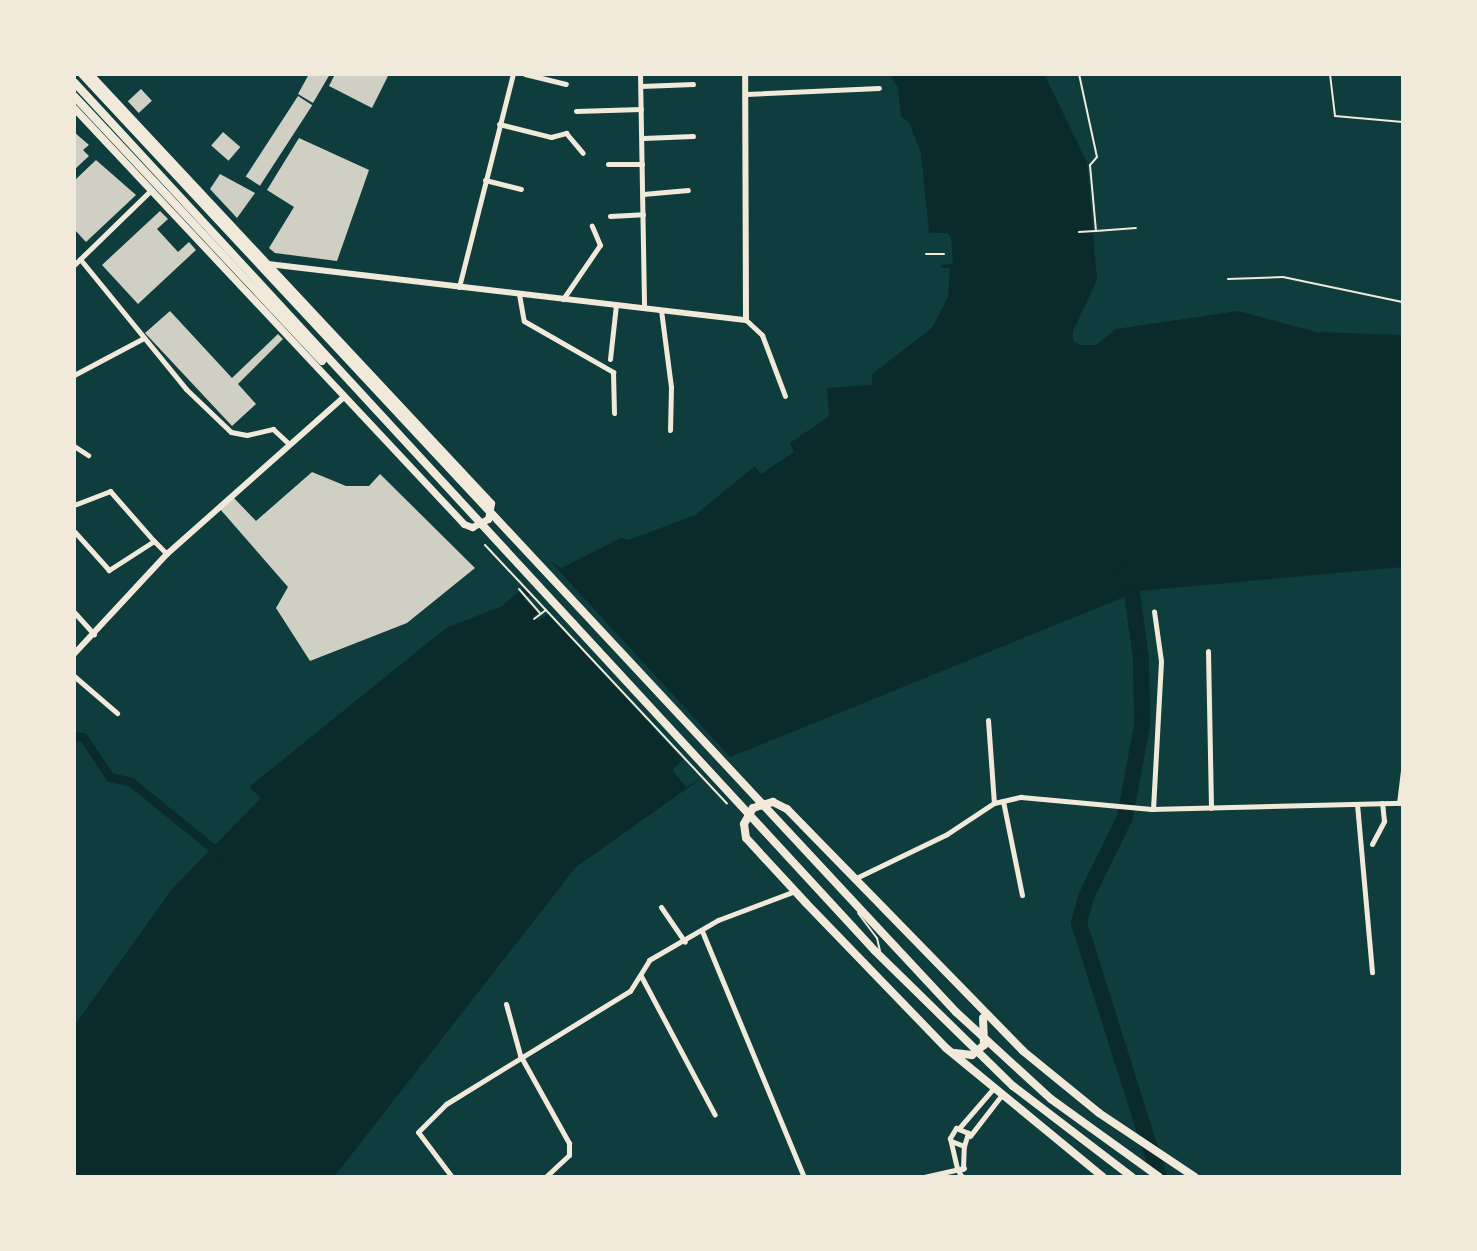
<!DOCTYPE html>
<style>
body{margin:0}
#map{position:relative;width:1477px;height:1251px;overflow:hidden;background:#0f3d3e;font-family:"Source Sans 3",sans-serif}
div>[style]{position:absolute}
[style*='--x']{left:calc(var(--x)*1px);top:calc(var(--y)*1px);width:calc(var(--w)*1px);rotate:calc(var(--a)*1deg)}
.water>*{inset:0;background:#0a2a2b}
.pier>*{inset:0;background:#0f3d3e}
.canal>*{height:9px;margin:-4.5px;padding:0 4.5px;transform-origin:4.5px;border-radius:4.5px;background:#0a2a2b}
.river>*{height:16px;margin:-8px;padding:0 8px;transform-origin:8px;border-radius:8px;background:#0a2a2b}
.building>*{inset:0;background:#cfcfc3;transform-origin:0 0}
.path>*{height:2px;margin:-1px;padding:0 1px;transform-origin:1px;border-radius:1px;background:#f1e9da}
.service>*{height:2px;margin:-1px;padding:0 1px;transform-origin:1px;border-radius:1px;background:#f1e9da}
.minor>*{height:5px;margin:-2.5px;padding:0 2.5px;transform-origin:2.5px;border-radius:2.5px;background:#f1e9da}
.tertiary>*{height:6px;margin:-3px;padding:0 3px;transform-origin:3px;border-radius:3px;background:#f1e9da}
.secondary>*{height:7px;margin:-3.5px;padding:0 3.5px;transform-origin:3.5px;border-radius:3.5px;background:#f1e9da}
.primary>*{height:8px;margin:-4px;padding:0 4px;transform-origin:4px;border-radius:4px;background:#f1e9da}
span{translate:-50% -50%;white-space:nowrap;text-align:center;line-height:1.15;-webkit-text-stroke:8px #f1e9da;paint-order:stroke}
.frame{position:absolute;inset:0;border:76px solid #f1e9da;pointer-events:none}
</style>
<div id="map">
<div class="water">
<i style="clip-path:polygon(889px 74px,1044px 74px,1087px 162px,1097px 280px,1073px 331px,1073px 341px,1080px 345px,1096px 345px,1116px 329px,1238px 311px,1316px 332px,1403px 335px,1403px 567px,1139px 591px,733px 756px,576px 867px,334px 1177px,74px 1177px,74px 1026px,172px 889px,261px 798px,249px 787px,446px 628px,502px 606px,552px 562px,561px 568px,621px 538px,629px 540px,695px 515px,755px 466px,761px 474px,794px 452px,790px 443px,829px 416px,827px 388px,872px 385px,872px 374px,932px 328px,948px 297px,950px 268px,941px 268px,940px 233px,929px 233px,921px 153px,909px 123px,901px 116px,898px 88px)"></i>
</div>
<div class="pier">
<i style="clip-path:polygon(937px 233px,948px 233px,951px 238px,953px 264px,939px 265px)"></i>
<i style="clip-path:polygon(549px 560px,733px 760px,686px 787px,672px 770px,683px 760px,548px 614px,538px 621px,534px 616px,539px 611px,524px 600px,530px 594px,521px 584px)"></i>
</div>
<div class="canal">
<i style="--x:74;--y:736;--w:9;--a:6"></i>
<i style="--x:83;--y:737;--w:48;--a:56"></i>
<i style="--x:110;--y:777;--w:22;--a:13"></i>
<i style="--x:131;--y:782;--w:116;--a:39"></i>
</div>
<div class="river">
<i style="--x:1121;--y:575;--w:21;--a:59"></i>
<i style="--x:1132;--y:593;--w:67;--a:82.2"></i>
<i style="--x:1141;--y:659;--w:67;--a:89.1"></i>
<i style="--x:1142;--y:726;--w:93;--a:100.6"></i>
<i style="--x:1125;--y:817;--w:89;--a:116"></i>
<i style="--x:1086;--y:897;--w:27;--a:105"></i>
<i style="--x:1079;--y:923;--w:266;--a:72.5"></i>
</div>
<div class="building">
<i style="clip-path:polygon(309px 74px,330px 74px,313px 103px,298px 94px)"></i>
<i style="clip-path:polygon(335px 74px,389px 74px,372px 108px,329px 86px)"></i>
<i style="left:141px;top:89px;width:16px;height:18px;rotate:47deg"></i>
<i style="left:298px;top:96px;width:17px;height:96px;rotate:33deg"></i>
<i style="clip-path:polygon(74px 132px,89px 145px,83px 150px,89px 156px,74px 170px)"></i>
<i style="left:223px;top:132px;width:23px;height:18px;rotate:41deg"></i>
<i style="clip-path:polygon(299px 138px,369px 170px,337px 261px,275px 253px,269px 248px,294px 207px,267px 190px)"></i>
<i style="clip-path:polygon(96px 160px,136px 195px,86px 242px,74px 229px,74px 181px)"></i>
<i style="clip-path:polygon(220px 174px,255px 193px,237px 218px,210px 189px)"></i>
<i style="clip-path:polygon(160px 211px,168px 219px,157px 229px,178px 252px,189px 242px,196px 250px,138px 304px,102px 265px)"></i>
<i style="clip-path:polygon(170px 311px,232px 378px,278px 334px,283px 339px,238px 384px,256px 404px,232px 426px,145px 333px)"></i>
<i style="clip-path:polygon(312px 472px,346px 486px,369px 486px,380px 474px,475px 568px,407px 623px,310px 661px,276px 608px,288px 587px,220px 509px,233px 497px,256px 521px)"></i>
</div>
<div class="path">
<i style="--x:1079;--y:74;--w:85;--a:77.8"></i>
<i style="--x:1097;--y:157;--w:11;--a:131"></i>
<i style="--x:1090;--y:165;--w:66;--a:84.8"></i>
<i style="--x:1096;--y:231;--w:40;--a:-4.3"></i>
<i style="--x:1330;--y:74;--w:42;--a:83.2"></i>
<i style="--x:1335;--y:116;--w:68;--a:5"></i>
<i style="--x:1079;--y:232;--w:16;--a:-4"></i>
<i style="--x:926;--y:254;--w:18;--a:0"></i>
<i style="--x:1228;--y:279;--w:55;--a:-2.1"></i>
<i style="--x:1283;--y:277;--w:123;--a:11.8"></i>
<i style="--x:485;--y:545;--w:354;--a:46.9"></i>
<i style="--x:519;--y:589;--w:33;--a:49"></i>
<i style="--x:534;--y:619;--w:15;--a:-37"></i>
</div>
<div class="service">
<i style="--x:858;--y:913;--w:31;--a:53"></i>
<i style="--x:877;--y:938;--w:13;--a:77"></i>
</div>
<div class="minor">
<i style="--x:525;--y:74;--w:42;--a:13.7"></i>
<i style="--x:640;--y:74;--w:234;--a:89"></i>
<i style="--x:641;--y:86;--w:52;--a:-2.2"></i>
<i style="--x:746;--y:94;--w:133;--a:-2.6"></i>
<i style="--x:576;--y:111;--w:65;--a:-1.8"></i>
<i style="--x:499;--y:124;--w:54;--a:14"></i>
<i style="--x:551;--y:137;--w:16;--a:-15"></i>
<i style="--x:566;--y:133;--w:26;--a:50"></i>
<i style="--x:643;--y:138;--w:50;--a:-2.3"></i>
<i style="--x:608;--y:164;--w:34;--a:0"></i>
<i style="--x:485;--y:180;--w:37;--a:14"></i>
<i style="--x:643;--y:194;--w:45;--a:-5.1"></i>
<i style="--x:610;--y:216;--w:33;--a:-3"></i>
<i style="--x:80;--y:259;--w:168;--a:50.8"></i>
<i style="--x:186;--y:389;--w:62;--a:43.7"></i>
<i style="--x:231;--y:432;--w:16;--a:11"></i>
<i style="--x:247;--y:435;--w:27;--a:-13"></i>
<i style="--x:273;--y:429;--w:21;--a:43"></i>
<i style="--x:74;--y:265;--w:107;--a:-44.2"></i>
<i style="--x:459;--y:287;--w:220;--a:-75.8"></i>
<i style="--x:519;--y:294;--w:27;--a:80"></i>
<i style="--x:524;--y:321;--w:103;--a:29.8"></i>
<i style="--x:613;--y:372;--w:41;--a:88.6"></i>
<i style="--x:563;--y:299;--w:65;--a:-55.6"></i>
<i style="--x:600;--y:245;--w:21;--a:-113"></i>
<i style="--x:661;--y:310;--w:78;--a:82.6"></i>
<i style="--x:671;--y:387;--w:43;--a:91.3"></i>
<i style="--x:746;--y:320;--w:22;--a:43"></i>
<i style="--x:762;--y:335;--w:65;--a:69.3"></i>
<i style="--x:610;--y:359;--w:54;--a:-83.7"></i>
<i style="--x:74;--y:375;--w:79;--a:-27.9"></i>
<i style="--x:74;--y:446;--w:17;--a:33"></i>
<i style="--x:74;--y:505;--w:39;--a:-21"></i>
<i style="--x:110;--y:491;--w:67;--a:48.7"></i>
<i style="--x:154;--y:541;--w:54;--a:147.2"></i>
<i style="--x:109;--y:570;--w:52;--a:-131.9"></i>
<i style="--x:154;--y:541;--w:18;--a:45"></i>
<i style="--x:74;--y:612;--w:30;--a:48"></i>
<i style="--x:1208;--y:651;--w:157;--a:88.9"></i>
<i style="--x:74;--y:676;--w:57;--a:40.7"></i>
<i style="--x:988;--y:720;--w:83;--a:85.9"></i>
<i style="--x:1003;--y:801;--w:96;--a:78.6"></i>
<i style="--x:1399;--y:803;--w:33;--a:-83"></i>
<i style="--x:1357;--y:804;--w:169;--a:84.9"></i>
<i style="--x:1153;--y:809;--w:148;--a:-86.9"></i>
<i style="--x:1161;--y:661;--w:50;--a:-98"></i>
<i style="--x:1372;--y:844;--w:26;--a:-62"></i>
<i style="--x:1384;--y:821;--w:18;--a:-96"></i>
<i style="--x:854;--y:879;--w:103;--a:-25.8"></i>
<i style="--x:947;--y:834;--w:56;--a:-33.4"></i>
<i style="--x:994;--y:803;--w:28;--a:-13"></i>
<i style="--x:1021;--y:797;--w:131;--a:5.3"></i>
<i style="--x:1151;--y:809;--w:252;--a:-1.4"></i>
<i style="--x:661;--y:907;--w:42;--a:55.6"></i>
<i style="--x:702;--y:931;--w:266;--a:67.5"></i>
<i style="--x:641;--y:976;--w:157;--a:62"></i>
<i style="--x:506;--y:1004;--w:53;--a:74.6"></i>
<i style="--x:520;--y:1055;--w:101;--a:60.9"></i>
<i style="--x:569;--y:1143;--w:12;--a:90"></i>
<i style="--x:569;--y:1155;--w:33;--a:137"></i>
<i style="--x:960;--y:1127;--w:49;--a:-49.1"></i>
<i style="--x:970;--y:1136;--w:49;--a:-52.4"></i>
<i style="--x:951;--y:1141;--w:14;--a:21"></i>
<i style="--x:964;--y:1146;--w:14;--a:-73"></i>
<i style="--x:968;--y:1133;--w:13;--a:-157"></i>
<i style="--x:956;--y:1128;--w:12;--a:121"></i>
<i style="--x:950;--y:1138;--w:32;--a:77"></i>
<i style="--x:957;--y:1169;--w:9;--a:58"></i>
<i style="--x:963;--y:1169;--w:23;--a:-88"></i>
<i style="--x:452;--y:1177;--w:56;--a:-127.1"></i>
<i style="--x:418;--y:1132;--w:40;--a:-45"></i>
<i style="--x:446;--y:1104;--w:216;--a:-31.6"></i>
<i style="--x:630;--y:991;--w:36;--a:-58"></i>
<i style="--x:649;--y:960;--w:80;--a:-30.1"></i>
<i style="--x:718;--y:920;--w:82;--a:-20.6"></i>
<i style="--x:924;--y:1177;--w:41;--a:-12.7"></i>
</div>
<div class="tertiary">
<i style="--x:268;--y:264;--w:481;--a:6.7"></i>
<i style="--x:746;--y:320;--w:246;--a:-90.2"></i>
<i style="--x:74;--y:654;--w:137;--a:-47.1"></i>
<i style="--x:167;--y:554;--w:237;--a:-41.6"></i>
</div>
<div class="secondary">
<i style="--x:74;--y:108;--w:570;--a:46.85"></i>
<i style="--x:464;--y:524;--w:9;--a:21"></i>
<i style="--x:472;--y:527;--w:18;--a:-27"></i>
<i style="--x:488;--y:519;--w:16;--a:-79"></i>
<i style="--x:491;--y:503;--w:587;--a:-133.07"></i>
</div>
<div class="primary">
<i style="--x:82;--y:74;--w:1282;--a:47.02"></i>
<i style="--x:956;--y:1012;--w:129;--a:42.5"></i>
<i style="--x:1051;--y:1099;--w:133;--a:35.8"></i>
<i style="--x:74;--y:82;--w:1182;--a:47.33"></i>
<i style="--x:875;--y:951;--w:193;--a:44.4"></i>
<i style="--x:1013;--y:1086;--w:150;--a:37.4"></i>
<i style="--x:74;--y:96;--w:363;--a:46.9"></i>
<i style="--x:955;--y:1053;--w:17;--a:7"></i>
<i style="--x:972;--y:1055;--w:16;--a:-40"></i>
<i style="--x:984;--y:1045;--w:27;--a:-92"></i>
<i style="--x:1103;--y:1177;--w:203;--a:-140.6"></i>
<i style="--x:946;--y:1048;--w:202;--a:-134"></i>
<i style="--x:806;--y:903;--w:88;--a:-132.7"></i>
<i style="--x:746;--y:838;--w:14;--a:-98"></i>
<i style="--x:744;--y:824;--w:18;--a:-61"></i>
<i style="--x:753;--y:808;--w:21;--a:-17"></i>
<i style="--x:773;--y:802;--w:16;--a:27"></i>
<i style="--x:787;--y:809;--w:338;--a:45.7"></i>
<i style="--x:1023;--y:1051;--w:98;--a:39.2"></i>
<i style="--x:1099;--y:1113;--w:115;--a:33.7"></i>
</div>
<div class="frame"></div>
</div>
